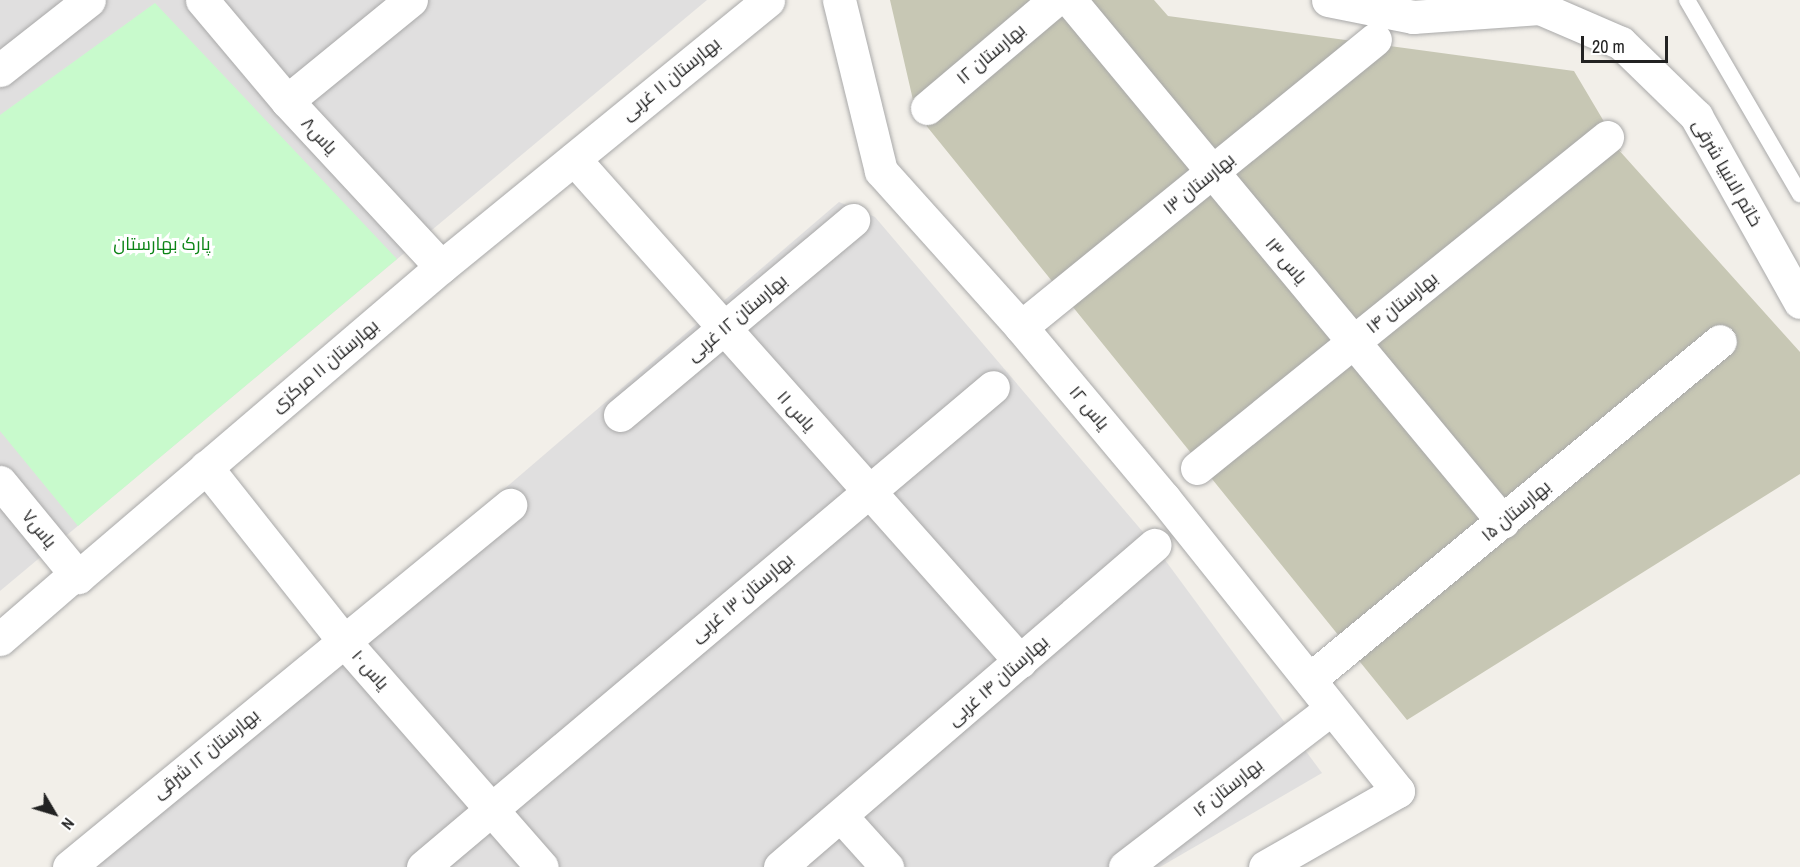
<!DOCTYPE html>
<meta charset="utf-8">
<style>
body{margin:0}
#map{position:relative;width:1800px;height:867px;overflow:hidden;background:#f2efe9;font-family:"Archivo Narrow",Cairo,sans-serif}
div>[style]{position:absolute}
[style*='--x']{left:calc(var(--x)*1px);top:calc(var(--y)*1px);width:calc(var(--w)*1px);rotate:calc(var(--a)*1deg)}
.residential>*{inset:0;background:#e0dfdf}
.construction>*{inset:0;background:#c7c7b4}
.park>*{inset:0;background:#c8facc}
.roads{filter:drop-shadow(0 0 2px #a9a9a9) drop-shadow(0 0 2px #a9a9a9)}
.service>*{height:16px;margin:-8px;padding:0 8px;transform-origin:8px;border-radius:8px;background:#fff}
.minor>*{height:33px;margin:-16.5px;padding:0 16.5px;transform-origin:16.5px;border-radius:16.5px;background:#fff}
span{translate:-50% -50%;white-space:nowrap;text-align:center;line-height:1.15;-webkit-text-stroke:6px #fff;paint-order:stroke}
.street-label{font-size:18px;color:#222}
.park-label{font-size:18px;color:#0c8416}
.north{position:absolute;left:24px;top:783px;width:60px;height:60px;-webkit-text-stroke:4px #fff;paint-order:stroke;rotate:128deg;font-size:16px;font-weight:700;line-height:24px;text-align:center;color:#222}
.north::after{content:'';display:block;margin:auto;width:21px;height:27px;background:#222;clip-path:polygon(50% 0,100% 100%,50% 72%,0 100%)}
.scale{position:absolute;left:1581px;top:36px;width:87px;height:27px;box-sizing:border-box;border:3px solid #222;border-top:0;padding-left:8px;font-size:18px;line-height:21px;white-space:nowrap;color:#222;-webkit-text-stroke:4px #fff;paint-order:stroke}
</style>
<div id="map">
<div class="residential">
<i style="clip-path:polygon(0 0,707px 0,0 591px)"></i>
<i style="clip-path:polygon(839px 202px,875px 217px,1154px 545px,1322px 773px,1160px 867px,63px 867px)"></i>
</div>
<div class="construction">
<i style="clip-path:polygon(890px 0,1154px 0,1168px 16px,1574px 71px,1622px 152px,1617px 148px,1800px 352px,1800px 474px,1407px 720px,916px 113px)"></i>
</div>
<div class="park">
<i style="clip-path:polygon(155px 3px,397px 259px,78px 526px,0 431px,0 115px)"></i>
</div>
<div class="roads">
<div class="service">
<i style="--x:1687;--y:0;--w:225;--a:59.8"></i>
</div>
<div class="minor">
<i style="--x:202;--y:0;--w:132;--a:49.9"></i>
<i style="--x:287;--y:101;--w:226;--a:47.1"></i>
<i style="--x:839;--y:0;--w:176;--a:76.2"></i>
<i style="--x:881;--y:171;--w:210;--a:48.1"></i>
<i style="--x:1021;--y:327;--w:223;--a:50.1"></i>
<i style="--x:1164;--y:498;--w:375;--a:51.4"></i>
<i style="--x:1398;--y:791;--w:153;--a:150.3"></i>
<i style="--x:1070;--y:0;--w:678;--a:50.32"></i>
<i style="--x:1328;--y:0;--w:87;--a:11.3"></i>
<i style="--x:1413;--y:17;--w:127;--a:-4.1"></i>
<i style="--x:1540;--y:8;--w:88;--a:23.4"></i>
<i style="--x:1621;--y:43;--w:105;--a:44.2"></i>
<i style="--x:1696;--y:116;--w:213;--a:60.8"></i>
<i style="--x:0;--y:70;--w:113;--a:-38.2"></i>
<i style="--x:287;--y:101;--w:160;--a:-39.2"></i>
<i style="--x:927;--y:108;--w:167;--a:-40.2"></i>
<i style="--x:574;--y:159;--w:672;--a:48.38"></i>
<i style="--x:1021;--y:327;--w:456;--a:-39.1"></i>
<i style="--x:620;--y:415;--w:304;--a:-39.9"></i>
<i style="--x:206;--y:467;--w:222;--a:51.6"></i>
<i style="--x:344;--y:641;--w:300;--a:48.8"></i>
<i style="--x:1197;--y:468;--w:527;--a:-38.91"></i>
<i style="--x:0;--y:482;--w:123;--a:50.6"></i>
<i style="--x:78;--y:577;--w:477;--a:-40.5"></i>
<i style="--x:441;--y:267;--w:422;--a:-39.2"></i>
<i style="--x:0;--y:639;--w:99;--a:-40.9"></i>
<i style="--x:1310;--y:679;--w:531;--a:-39.5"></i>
<i style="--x:841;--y:816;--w:69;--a:48"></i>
<i style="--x:69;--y:867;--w:571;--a:-39.38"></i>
<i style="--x:423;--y:867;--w:745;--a:-40.1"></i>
<i style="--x:780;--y:867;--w:494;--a:-40.7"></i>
<i style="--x:1125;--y:867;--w:260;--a:-37.5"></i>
</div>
</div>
<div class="street-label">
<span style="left:991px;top:54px;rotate:-40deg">بهارستان ۱۲</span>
<span style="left:671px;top:79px;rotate:-39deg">بهارستان ۱۱ غربی</span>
<span style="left:319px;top:136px;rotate:47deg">یاس۸</span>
<span style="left:1727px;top:173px;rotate:60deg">خاتم الانبیا شرقی</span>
<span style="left:1199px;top:184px;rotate:-39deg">بهارستان ۱۳</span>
<span style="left:1286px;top:261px;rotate:50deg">یاس ۱۳</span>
<span style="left:1402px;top:303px;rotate:-39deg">بهارستان ۱۴</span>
<span style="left:737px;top:318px;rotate:-40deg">بهارستان ۱۲ غربی</span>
<span style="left:325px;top:366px;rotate:-40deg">بهارستان ۱۱ مرکزی</span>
<span style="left:1089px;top:408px;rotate:50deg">یاس ۱۲</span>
<span style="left:796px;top:411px;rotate:48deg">یاس ۱۱</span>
<span style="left:1516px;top:511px;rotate:-40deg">بهارستان ۱۵</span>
<span style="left:39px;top:529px;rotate:51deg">یاس۷</span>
<span style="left:742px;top:598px;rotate:-40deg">بهارستان ۱۳ غربی</span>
<span style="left:370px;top:670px;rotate:49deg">یاس ۱۰</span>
<span style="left:998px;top:681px;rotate:-41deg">بهارستان ۱۴ غربی</span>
<span style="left:206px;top:754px;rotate:-39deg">بهارستان ۱۲ شرقی</span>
<span style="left:1228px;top:788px;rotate:-38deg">بهارستان ۱۶</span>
</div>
<div class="park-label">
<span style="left:162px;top:244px">پارک بهارستان</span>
</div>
<div class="north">N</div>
<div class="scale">20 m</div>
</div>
